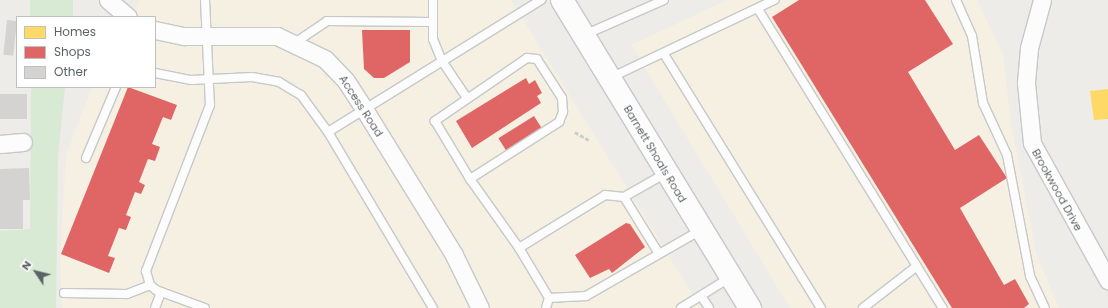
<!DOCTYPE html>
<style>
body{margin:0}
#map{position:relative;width:1108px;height:308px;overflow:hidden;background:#edece8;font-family:Poppins,sans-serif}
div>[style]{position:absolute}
.commercial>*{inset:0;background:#f6f0e2}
.green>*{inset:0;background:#d8e9d4;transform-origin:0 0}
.homes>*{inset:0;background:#ffd966}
.shops>*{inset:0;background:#e06666;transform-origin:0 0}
.building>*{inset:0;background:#d4d3d1;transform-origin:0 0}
.path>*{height:2.5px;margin-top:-1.25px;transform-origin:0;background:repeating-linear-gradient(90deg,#cacecb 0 4px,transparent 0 6px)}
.roads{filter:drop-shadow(1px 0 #c7c8c8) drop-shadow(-1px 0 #c7c8c8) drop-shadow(0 1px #c7c8c8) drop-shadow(0 -1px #c7c8c8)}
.lane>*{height:8px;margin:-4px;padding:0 4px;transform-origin:4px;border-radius:4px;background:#fcfcfc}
.street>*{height:17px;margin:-8.5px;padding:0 8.5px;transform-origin:8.5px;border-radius:8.5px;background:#fcfcfc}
.secondary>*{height:22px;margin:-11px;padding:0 11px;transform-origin:11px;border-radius:11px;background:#fcfcfc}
span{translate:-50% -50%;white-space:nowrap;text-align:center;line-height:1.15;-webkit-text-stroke:4px #fff;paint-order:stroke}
.street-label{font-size:11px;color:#5e6266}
.legend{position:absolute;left:16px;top:16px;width:140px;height:72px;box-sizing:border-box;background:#fff;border:1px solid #bfc0c2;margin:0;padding:5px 7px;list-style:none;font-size:12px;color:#5e6266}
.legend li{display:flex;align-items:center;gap:8px;height:20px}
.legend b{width:20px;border:1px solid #bfc0c2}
.north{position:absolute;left:16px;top:252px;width:40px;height:40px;-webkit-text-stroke:3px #fff;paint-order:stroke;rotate:305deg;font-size:11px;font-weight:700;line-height:16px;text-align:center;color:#5e6266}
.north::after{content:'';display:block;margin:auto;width:14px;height:18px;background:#5e6266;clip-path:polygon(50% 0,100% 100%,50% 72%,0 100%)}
</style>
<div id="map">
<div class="commercial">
<div style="clip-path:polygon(140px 0,511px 0,701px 308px,62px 308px,60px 262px,66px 155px,92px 87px,155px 87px,155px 17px,129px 17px)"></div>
<div style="clip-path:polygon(727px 0,977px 0,1003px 54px,1011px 123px,1036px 253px,1059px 308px,790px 308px,631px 45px)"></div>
</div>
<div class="green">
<div style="left:30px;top:0;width:43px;height:17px"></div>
<div style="clip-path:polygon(31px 87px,65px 87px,58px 156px,56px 308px,0 308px,0 231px,30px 229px)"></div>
</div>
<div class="homes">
<div style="clip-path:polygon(1108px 89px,1108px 119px,1094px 120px,1090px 91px)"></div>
</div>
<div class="shops">
<div style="clip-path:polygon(799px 0,925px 0,953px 44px,908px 72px,955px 150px,979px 135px,1007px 178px,960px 208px,1004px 285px,1015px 279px,1029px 304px,1024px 308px,952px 308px,772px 17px)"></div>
<div style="clip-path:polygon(362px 30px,410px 30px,410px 62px,384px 78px,374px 78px,364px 69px)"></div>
<div style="clip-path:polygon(526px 78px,529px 84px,535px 80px,542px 93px,537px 96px,541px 103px,472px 148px,456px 121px)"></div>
<div style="clip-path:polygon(128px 87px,177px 105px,171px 120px,163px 117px,152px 144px,160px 147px,155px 161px,148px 159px,139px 182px,145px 185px,141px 194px,135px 192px,126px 215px,131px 217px,126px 230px,119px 228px,108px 256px,115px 258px,109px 273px,61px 254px)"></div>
<div style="left:534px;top:116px;width:19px;height:42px;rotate:58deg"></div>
<div style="clip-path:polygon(626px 223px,630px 224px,645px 247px,612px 273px,609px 269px,590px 278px,575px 255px)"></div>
</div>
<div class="building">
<div style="left:7px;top:20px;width:10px;height:35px;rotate:6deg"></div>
<div style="left:27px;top:94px;width:25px;height:27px;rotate:90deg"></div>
<div style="clip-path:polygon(29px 168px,30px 200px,23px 200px,23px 229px,0 229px,0 169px)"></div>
</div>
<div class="path">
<div style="left:575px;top:132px;width:16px;rotate:30deg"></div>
</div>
<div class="roads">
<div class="lane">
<div style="left:205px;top:0;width:105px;rotate:87.3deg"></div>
<div style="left:210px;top:105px;width:178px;rotate:111.1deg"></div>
<div style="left:146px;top:271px;width:15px;rotate:74deg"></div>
<div style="left:150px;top:285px;width:8px;rotate:40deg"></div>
<div style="left:156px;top:290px;width:52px;rotate:20.2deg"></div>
<div style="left:433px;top:0;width:39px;rotate:90deg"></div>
<div style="left:433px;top:39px;width:24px;rotate:68deg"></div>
<div style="left:442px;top:61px;width:45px;rotate:56deg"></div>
<div style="left:956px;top:0;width:39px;rotate:66deg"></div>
<div style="left:972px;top:36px;width:68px;rotate:80.7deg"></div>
<div style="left:983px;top:103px;width:57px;rotate:65.2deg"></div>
<div style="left:1007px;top:155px;width:123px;rotate:79.2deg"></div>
<div style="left:1030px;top:276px;width:35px;rotate:65deg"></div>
<div style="left:758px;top:9px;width:352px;rotate:58.3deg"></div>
<div style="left:584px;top:35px;width:87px;rotate:-23.6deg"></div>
<div style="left:296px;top:42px;width:37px;rotate:-34deg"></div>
<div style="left:327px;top:21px;width:105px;rotate:0.5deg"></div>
<div style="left:664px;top:54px;width:299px;rotate:58.3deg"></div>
<div style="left:155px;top:73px;width:37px;rotate:11deg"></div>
<div style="left:191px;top:80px;width:61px;rotate:-2.8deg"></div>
<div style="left:252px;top:77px;width:27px;rotate:10deg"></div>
<div style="left:279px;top:82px;width:26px;rotate:31deg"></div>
<div style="left:301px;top:95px;width:46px;rotate:53.9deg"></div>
<div style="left:328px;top:132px;width:205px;rotate:59.2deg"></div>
<div style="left:610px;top:78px;width:182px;rotate:-25.4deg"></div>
<div style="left:328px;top:132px;width:251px;rotate:-31.8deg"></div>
<div style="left:86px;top:158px;width:77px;rotate:-67.1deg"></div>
<div style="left:470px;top:179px;width:106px;rotate:-32.6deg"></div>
<div style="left:559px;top:122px;width:11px;rotate:-68deg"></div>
<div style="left:563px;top:112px;width:14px;rotate:-94deg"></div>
<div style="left:562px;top:98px;width:46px;rotate:-122.7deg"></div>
<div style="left:537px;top:59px;width:10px;rotate:-174deg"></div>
<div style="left:527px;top:58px;width:112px;rotate:145.6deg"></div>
<div style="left:435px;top:121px;width:68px;rotate:58.9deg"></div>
<div style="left:470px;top:179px;width:85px;rotate:54.6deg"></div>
<div style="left:519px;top:248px;width:58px;rotate:59deg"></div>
<div style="left:549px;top:298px;width:10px;rotate:107deg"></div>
<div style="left:624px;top:197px;width:65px;rotate:58.3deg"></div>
<div style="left:519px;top:248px;width:101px;rotate:-31.6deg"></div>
<div style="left:605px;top:195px;width:19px;rotate:6deg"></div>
<div style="left:624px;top:197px;width:48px;rotate:-29.7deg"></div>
<div style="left:64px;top:293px;width:63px;rotate:0.9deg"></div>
<div style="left:127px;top:294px;width:25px;rotate:-21deg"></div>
<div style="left:701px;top:296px;width:14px;rotate:56deg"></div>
<div style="left:549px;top:298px;width:37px;rotate:-3deg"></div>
<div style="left:586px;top:296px;width:133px;rotate:-29.9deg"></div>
<div style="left:155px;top:308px;width:17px;rotate:-69deg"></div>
<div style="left:681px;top:308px;width:57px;rotate:-32deg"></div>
<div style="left:863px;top:308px;width:68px;rotate:-37.9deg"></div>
</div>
<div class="street">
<div style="left:108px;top:0;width:26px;rotate:40deg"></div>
<div style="left:1042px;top:0;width:50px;rotate:105.2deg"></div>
<div style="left:1029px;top:48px;width:35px;rotate:95deg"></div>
<div style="left:1026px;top:83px;width:60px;rotate:84.3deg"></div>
<div style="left:1032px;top:143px;width:157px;rotate:61deg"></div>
<div style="left:155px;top:30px;width:30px;rotate:12deg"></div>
<div style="left:184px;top:36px;width:93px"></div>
<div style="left:277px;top:36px;width:53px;rotate:25.6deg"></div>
<div style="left:325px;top:59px;width:30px;rotate:46deg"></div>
<div style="left:346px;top:81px;width:33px;rotate:57deg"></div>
<div style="left:364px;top:109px;width:172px;rotate:58.3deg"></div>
<div style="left:454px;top:255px;width:59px;rotate:63.9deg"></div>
<div style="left:0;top:144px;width:23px;rotate:-5deg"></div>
</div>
<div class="secondary">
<div style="left:562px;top:0;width:361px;rotate:58.6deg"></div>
</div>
</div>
<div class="street-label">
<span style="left:361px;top:106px;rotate:57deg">Access Road</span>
<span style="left:655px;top:154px;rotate:59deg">Barnett Shoals Road</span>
<span style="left:1057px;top:190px;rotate:61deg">Brookwood Drive</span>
</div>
<ul class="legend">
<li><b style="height:11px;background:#ffd966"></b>Homes</li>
<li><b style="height:11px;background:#e06666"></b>Shops</li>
<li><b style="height:11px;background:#d4d3d1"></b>Other</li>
</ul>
<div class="north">N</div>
</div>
